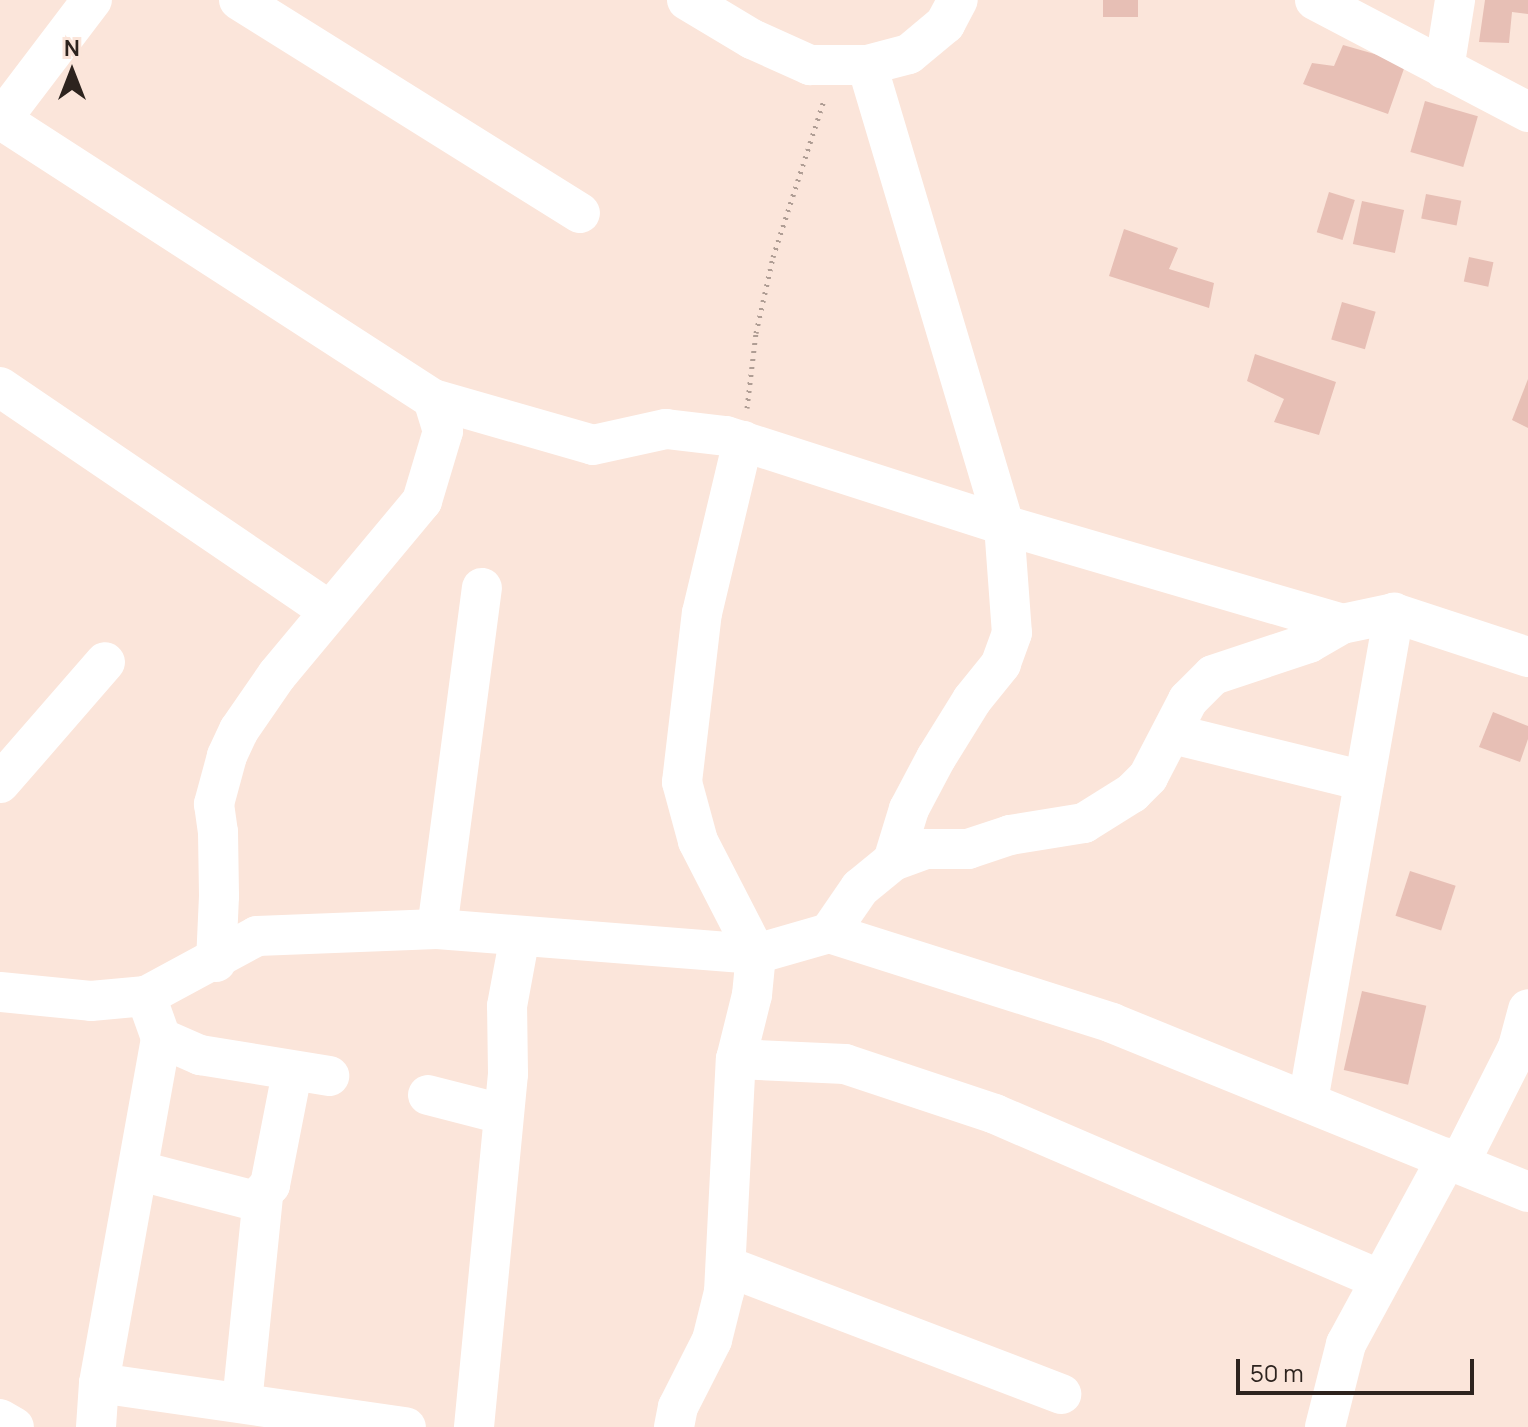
<!DOCTYPE html>
<style>
body{margin:0}
#map{position:relative;width:1528px;height:1427px;overflow:hidden;background:#fbe5da;font-family:Manrope,sans-serif}
div>[style]{position:absolute}
.building>*{inset:0;background:#e7bfb5;transform-origin:0 0}
.path>*{height:5px;margin-top:-2.5px;transform-origin:0;background:repeating-linear-gradient(90deg,#af9d94 0 2px,transparent 0 8px)}
.minor>*{height:40px;margin:-20px;padding:0 20px;transform-origin:20px;border-radius:20px;background:#fff}
span{translate:-50% -50%;white-space:nowrap;text-align:center;line-height:1.15;-webkit-text-stroke:6px #fbe5da;paint-order:stroke}
.north{position:absolute;left:32px;top:32px;width:80px;height:80px;-webkit-text-stroke:6px #fbe5da;paint-order:stroke;rotate:0deg;font-size:22px;font-weight:700;line-height:32px;text-align:center;color:#2d231e}
.north::after{content:'';display:block;margin:auto;width:28px;height:36px;background:#2d231e;clip-path:polygon(50% 0,100% 100%,50% 72%,0 100%)}
.scale{position:absolute;left:1236px;top:1359px;width:238px;height:36px;box-sizing:border-box;border:4px solid #2d231e;border-top:0;padding-left:10px;font-size:24px;line-height:28px;white-space:nowrap;color:#2d231e;-webkit-text-stroke:6px #fbe5da;paint-order:stroke}
</style>
<div id="map">
<div class="building">
<div style="left:1103px;top:0;width:35px;height:17px"></div>
<div style="clip-path:polygon(1485px 0,1528px 0,1528px 14px,1512px 12px,1509px 43px,1479px 42px)"></div>
<div style="clip-path:polygon(1343px 45px,1406px 63px,1388px 114px,1303px 84px,1312px 63px,1334px 66px)"></div>
<div style="left:1425px;top:101px;width:55px;height:53px;rotate:16deg"></div>
<div style="left:1329px;top:192px;width:27px;height:42px;rotate:17deg"></div>
<div style="left:1426px;top:194px;width:36px;height:25px;rotate:11deg"></div>
<div style="left:1362px;top:201px;width:43px;height:44px;rotate:12deg"></div>
<div style="clip-path:polygon(1124px 229px,1178px 248px,1169px 269px,1214px 283px,1209px 308px,1109px 276px)"></div>
<div style="left:1469px;top:257px;width:25px;height:25px;rotate:12deg"></div>
<div style="left:1342px;top:302px;width:35px;height:39px;rotate:16deg"></div>
<div style="clip-path:polygon(1255px 354px,1336px 382px,1319px 435px,1274px 422px,1284px 399px,1247px 381px)"></div>
<div style="clip-path:polygon(1528px 379px,1528px 428px,1512px 420px)"></div>
<div style="clip-path:polygon(1493px 712px,1528px 726px,1528px 739px,1520px 762px,1479px 747px)"></div>
<div style="left:1410px;top:871px;width:48px;height:47px;rotate:18deg"></div>
<div style="left:1362px;top:991px;width:66px;height:81px;rotate:13deg"></div>
</div>
<div class="path">
<div style="left:747px;top:408px;width:76px;rotate:-83.2deg"></div>
<div style="left:756px;top:333px;width:78px;rotate:-77.4deg"></div>
<div style="left:773px;top:257px;width:165px;rotate:-72deg"></div>
</div>
<div class="minor">
<div style="left:239px;top:0;width:402px;rotate:32deg"></div>
<div style="left:687px;top:0;width:76px;rotate:31deg"></div>
<div style="left:752px;top:39px;width:64px;rotate:24.1deg"></div>
<div style="left:810px;top:65px;width:57px"></div>
<div style="left:867px;top:65px;width:43px;rotate:-14.7deg"></div>
<div style="left:909px;top:54px;width:47px;rotate:-39.8deg"></div>
<div style="left:945px;top:24px;width:27px;rotate:-62deg"></div>
<div style="left:1315px;top:0;width:241px;rotate:27.7deg"></div>
<div style="left:867px;top:65px;width:480px;rotate:73.4deg"></div>
<div style="left:1004px;top:525px;width:108px;rotate:85.8deg"></div>
<div style="left:1012px;top:633px;width:33px;rotate:110deg"></div>
<div style="left:1001px;top:664px;width:46px;rotate:128.9deg"></div>
<div style="left:972px;top:700px;width:68px;rotate:121.8deg"></div>
<div style="left:936px;top:758px;width:58px;rotate:117.9deg"></div>
<div style="left:909px;top:809px;width:54px;rotate:107.1deg"></div>
<div style="left:1444px;top:69px;width:70px;rotate:-80.9deg"></div>
<div style="left:0;top:119px;width:516px;rotate:32.89deg"></div>
<div style="left:433px;top:399px;width:34px;rotate:73deg"></div>
<div style="left:443px;top:431px;width:73px;rotate:106.7deg"></div>
<div style="left:422px;top:501px;width:226px;rotate:129.8deg"></div>
<div style="left:277px;top:675px;width:67px;rotate:124.6deg"></div>
<div style="left:239px;top:730px;width:29px;rotate:115deg"></div>
<div style="left:227px;top:756px;width:50px;rotate:105.2deg"></div>
<div style="left:214px;top:804px;width:28px;rotate:82deg"></div>
<div style="left:218px;top:832px;width:64px;rotate:89.1deg"></div>
<div style="left:219px;top:896px;width:66px;rotate:92.6deg"></div>
<div style="left:0;top:121px;width:152px;rotate:-52.8deg"></div>
<div style="left:0;top:387px;width:397px;rotate:34.2deg"></div>
<div style="left:433px;top:399px;width:166px;rotate:16deg"></div>
<div style="left:593px;top:445px;width:75px;rotate:-12.4deg"></div>
<div style="left:666px;top:429px;width:60px;rotate:6.7deg"></div>
<div style="left:726px;top:436px;width:292px;rotate:17.8deg"></div>
<div style="left:1004px;top:525px;width:352px;rotate:16.3deg"></div>
<div style="left:1173px;top:734px;width:197px;rotate:13.8deg"></div>
<div style="left:0;top:783px;width:160px;rotate:-49deg"></div>
<div style="left:437px;top:929px;width:344px;rotate:-82.5deg"></div>
<div style="left:829px;top:933px;width:55px;rotate:-55.4deg"></div>
<div style="left:860px;top:888px;width:43px;rotate:-39.3deg"></div>
<div style="left:893px;top:861px;width:35px;rotate:-20deg"></div>
<div style="left:926px;top:849px;width:42px"></div>
<div style="left:968px;top:849px;width:44px;rotate:-18.4deg"></div>
<div style="left:1010px;top:835px;width:75px;rotate:-9.2deg"></div>
<div style="left:1084px;top:823px;width:57px;rotate:-32deg"></div>
<div style="left:1132px;top:793px;width:23px;rotate:-45deg"></div>
<div style="left:1148px;top:777px;width:87px;rotate:-62.5deg"></div>
<div style="left:1188px;top:700px;width:35px;rotate:-45deg"></div>
<div style="left:1213px;top:675px;width:101px;rotate:-18.4deg"></div>
<div style="left:1309px;top:643px;width:38px;rotate:-30deg"></div>
<div style="left:1342px;top:624px;width:53px;rotate:-11.9deg"></div>
<div style="left:1394px;top:613px;width:141px;rotate:18.2deg"></div>
<div style="left:0;top:992px;width:91px;rotate:5.6deg"></div>
<div style="left:91px;top:1001px;width:55px;rotate:-5.2deg"></div>
<div style="left:146px;top:996px;width:126px;rotate:-28.4deg"></div>
<div style="left:257px;top:936px;width:180px;rotate:-2.2deg"></div>
<div style="left:437px;top:929px;width:320px;rotate:4.5deg"></div>
<div style="left:756px;top:954px;width:76px;rotate:-16deg"></div>
<div style="left:829px;top:933px;width:297px;rotate:17.6deg"></div>
<div style="left:1112px;top:1023px;width:449px;rotate:22.1deg"></div>
<div style="left:161px;top:1038px;width:43px;rotate:23.6deg"></div>
<div style="left:200px;top:1055px;width:131px;rotate:9.2deg"></div>
<div style="left:736px;top:1059px;width:109px;rotate:2.6deg"></div>
<div style="left:845px;top:1064px;width:158px;rotate:18.4deg"></div>
<div style="left:995px;top:1114px;width:419px;rotate:23.3deg"></div>
<div style="left:428px;top:1095px;width:76px;rotate:14.4deg"></div>
<div style="left:1308px;top:1101px;width:496px;rotate:-80deg"></div>
<div style="left:1459px;top:1164px;width:131px;rotate:-63.2deg"></div>
<div style="left:1518px;top:1047px;width:39px;rotate:-75deg"></div>
<div style="left:140px;top:1171px;width:119px;rotate:14.6deg"></div>
<div style="left:255px;top:1201px;width:22px;rotate:-47deg"></div>
<div style="left:270px;top:1185px;width:114px;rotate:-78.9deg"></div>
<div style="left:726px;top:1266px;width:359px;rotate:20.9deg"></div>
<div style="left:99px;top:1383px;width:310px;rotate:8.2deg"></div>
<div style="left:242px;top:1403px;width:208px;rotate:-84.2deg"></div>
<div style="left:0;top:1419px;width:16px;rotate:30deg"></div>
<div style="left:96px;top:1427px;width:44px;rotate:-86.1deg"></div>
<div style="left:99px;top:1383px;width:351px;rotate:-79.8deg"></div>
<div style="left:161px;top:1038px;width:45px;rotate:-109.7deg"></div>
<div style="left:474px;top:1427px;width:355px;rotate:-84.5deg"></div>
<div style="left:508px;top:1074px;width:68px;rotate:-90.8deg"></div>
<div style="left:507px;top:1006px;width:71px;rotate:-79.5deg"></div>
<div style="left:674px;top:1427px;width:20px;rotate:-79deg"></div>
<div style="left:678px;top:1407px;width:75px;rotate:-63.1deg"></div>
<div style="left:712px;top:1340px;width:49px;rotate:-76deg"></div>
<div style="left:724px;top:1292px;width:233px;rotate:-87.1deg"></div>
<div style="left:736px;top:1059px;width:66px;rotate:-76deg"></div>
<div style="left:752px;top:995px;width:41px;rotate:-84.4deg"></div>
<div style="left:756px;top:954px;width:127px;rotate:-117.2deg"></div>
<div style="left:698px;top:841px;width:61px;rotate:-105.2deg"></div>
<div style="left:682px;top:782px;width:170px;rotate:-83.3deg"></div>
<div style="left:702px;top:613px;width:177px;rotate:-76.6deg"></div>
<div style="left:1325px;top:1427px;width:86px;rotate:-75.8deg"></div>
<div style="left:1346px;top:1344px;width:212px;rotate:-61.5deg"></div>
</div>
<div class="north">N</div>
<div class="scale">50 m</div>
</div>
